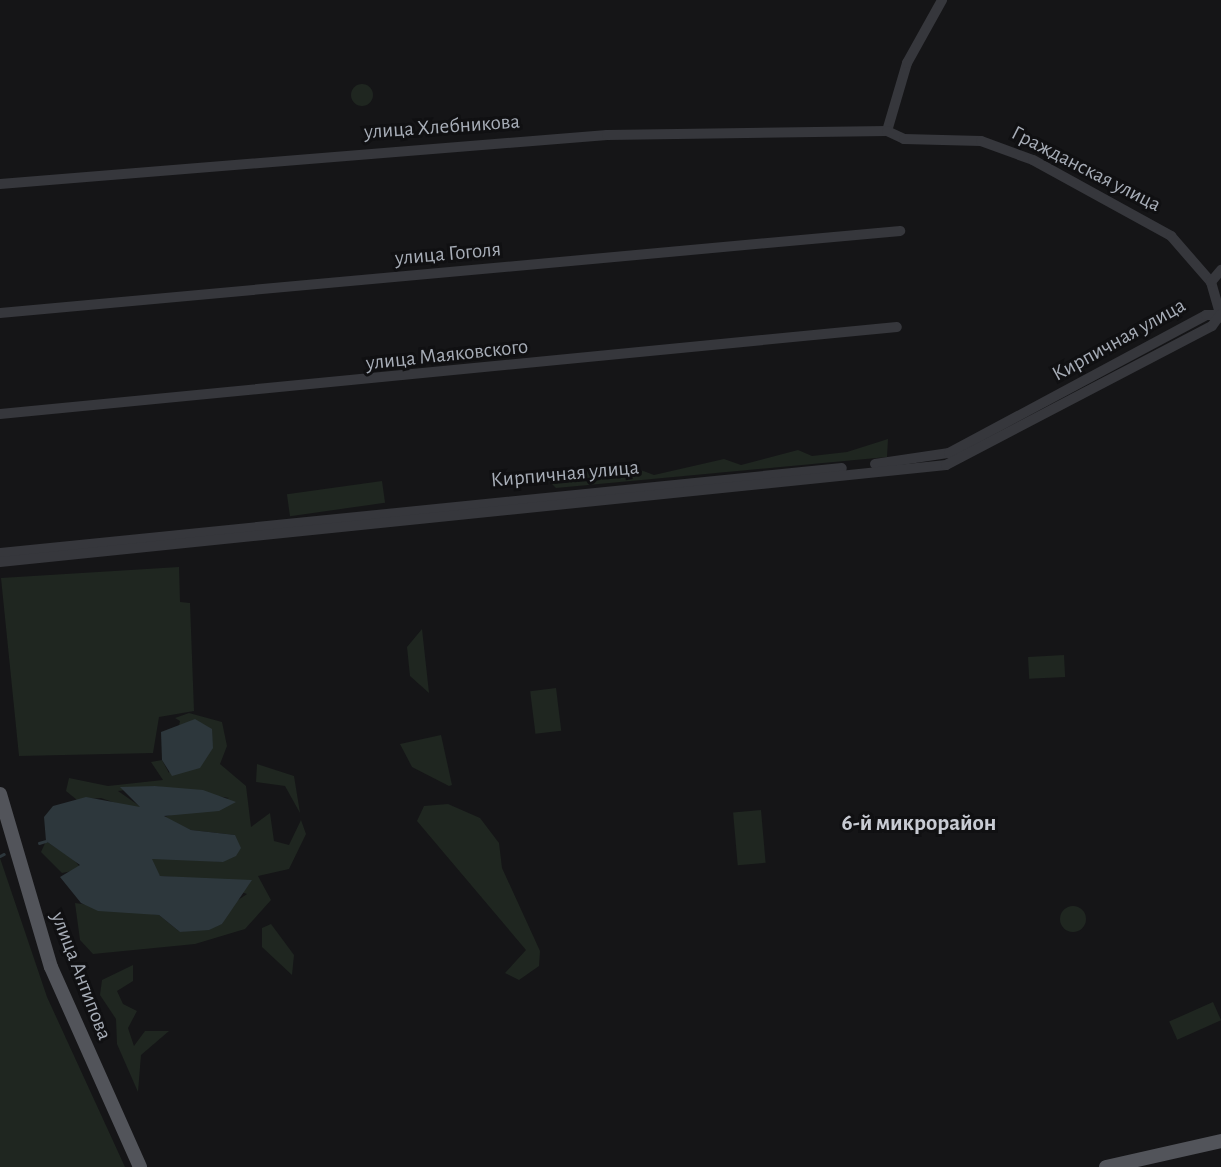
<!DOCTYPE html>
<meta charset="utf-8">
<style>
body{margin:0}
#map{position:relative;width:1221px;height:1167px;overflow:hidden;background:#151517;font-family:"Alegreya Sans",sans-serif}
div>[style]{position:absolute}
.green>*{inset:0;background:#1f2620;transform-origin:0 0}
.round{border-radius:50%}
.water>*{inset:0;background:#2d373c}
.stream>*{height:2.5px;margin:-1.25px;padding:0 1.25px;transform-origin:1.25px;border-radius:1.25px;background:#2d373c}
.minor>*{height:10px;margin:-5px;padding:0 5px;transform-origin:5px;border-radius:5px;background:#36373c}
.major>*{height:14px;margin:-7px;padding:0 7px;transform-origin:7px;border-radius:7px;background:#52545a}
span{translate:-50% -50%;white-space:nowrap;text-align:center;line-height:1.15;-webkit-text-stroke:6px #101012;paint-order:stroke}
.street-label{font-size:21px;color:#a7adb7}
.neighbourhood-label{font-size:23px;color:#c8cbd3;font-weight:700}
</style>
<div id="map">
<div class="green">
<div class="round" style="left:351px;top:84px;width:22px;height:22px"></div>
<div style="clip-path:polygon(888px 439px,887px 457px,556px 488px,542px 474px,630px 466px,654px 475px,724px 459px,741px 465px,798px 450px,812px 456px,847px 452px)"></div>
<div style="left:382px;top:481px;width:22px;height:96px;rotate:82deg"></div>
<div style="clip-path:polygon(179px 567px,180px 602px,190px 603px,194px 711px,159px 717px,153px 753px,19px 756px,1px 578px)"></div>
<div style="clip-path:polygon(422px 629px,429px 693px,410px 676px,407px 647px)"></div>
<div style="left:1064px;top:655px;width:22px;height:36px;rotate:87deg"></div>
<div style="left:556px;top:688px;width:43px;height:26px;rotate:83deg"></div>
<div style="clip-path:polygon(189px 713px,222px 722px,227px 746px,220px 764px,246px 786px,251px 827px,270px 813px,274px 841px,289px 845px,301px 820px,306px 834px,289px 869px,258px 876px,271px 900px,245px 929px,195px 944px,93px 954px,80px 940px,75px 903px,159px 915px,180px 932px,222px 924px,229px 906px,247px 894px,204px 879px,160px 876px,153px 868px,151px 858px,160px 854px,223px 862px,235px 835px,191px 830px,164px 817px,229px 798px,155px 786px,118px 791px,141px 807px,130px 808px,101px 798px,77px 800px,66px 791px,69px 778px,108px 786px,163px 780px,151px 762px,162px 760px,169px 773px,180px 721px,175px 718px)"></div>
<div style="clip-path:polygon(441px 735px,452px 785px,449px 786px,412px 767px,400px 744px)"></div>
<div style="clip-path:polygon(257px 764px,294px 776px,300px 813px,285px 786px,256px 782px)"></div>
<div style="clip-path:polygon(448px 804px,480px 818px,499px 843px,502px 868px,540px 951px,539px 966px,519px 980px,505px 973px,526px 950px,417px 821px,424px 806px)"></div>
<div style="left:761px;top:810px;width:53px;height:28px;rotate:85deg"></div>
<div style="clip-path:polygon(46px 841px,73px 859px,82px 869px,62px 873px,41px 852px)"></div>
<div style="clip-path:polygon(0 858px,47px 997px,125px 1167px,0 1167px)"></div>
<div class="round" style="left:1060px;top:906px;width:26px;height:26px"></div>
<div style="clip-path:polygon(271px 924px,294px 955px,292px 975px,262px 947px,262px 928px)"></div>
<div style="clip-path:polygon(133px 965px,133px 981px,117px 991px,123px 1004px,137px 1011px,128px 1028px,134px 1046px,145px 1031px,169px 1031px,141px 1055px,138px 1092px,117px 1044px,116px 1019px,100px 995px,102px 980px)"></div>
<div style="left:1213px;top:1002px;width:20px;height:48px;rotate:66deg"></div>
</div>
<div class="water">
<div style="clip-path:polygon(195px 719px,212px 729px,213px 748px,200px 768px,172px 776px,162px 760px,161px 732px)"></div>
<div style="clip-path:polygon(155px 786px,203px 790px,236px 802px,219px 811px,164px 816px,191px 830px,235px 835px,241px 848px,236px 856px,223px 862px,152px 859px,160px 876px,252px 880px,222px 924px,209px 930px,180px 932px,159px 915px,98px 911px,81px 903px,60px 877px,80px 865px,46px 841px,44px 817px,53px 806px,86px 797px,140px 807px,120px 787px)"></div>
</div>
<div class="stream">
<div style="left:39px;top:843px;width:7px;rotate:-16deg"></div>
<div style="left:0;top:856px;width:4px;rotate:-27deg"></div>
</div>
<div class="minor">
<div style="left:887px;top:131px;width:71px;rotate:-73.6deg"></div>
<div style="left:907px;top:63px;width:72px;rotate:-60.9deg"></div>
<div style="left:0;top:184px;width:609px;rotate:-4.62deg"></div>
<div style="left:607px;top:135px;width:280px;rotate:-0.8deg"></div>
<div style="left:887px;top:131px;width:19px;rotate:25deg"></div>
<div style="left:904px;top:139px;width:77px;rotate:1.5deg"></div>
<div style="left:981px;top:141px;width:55px;rotate:20.1deg"></div>
<div style="left:1033px;top:160px;width:158px;rotate:28.8deg"></div>
<div style="left:1171px;top:236px;width:61px;rotate:49deg"></div>
<div style="left:1211px;top:282px;width:37px;rotate:74deg"></div>
<div style="left:1211px;top:282px;width:16px;rotate:-50deg"></div>
<div style="left:0;top:313px;width:904px;rotate:-5.21deg"></div>
<div style="left:0;top:414px;width:901px;rotate:-5.54deg"></div>
<div style="left:875px;top:464px;width:75px;rotate:-8.5deg"></div>
<div style="left:949px;top:453px;width:292px;rotate:-28.2deg"></div>
<div style="left:1206px;top:315px;width:15px"></div>
<div style="left:0;top:553px;width:846px;rotate:-5.76deg"></div>
<div style="left:0;top:562px;width:951px;rotate:-5.85deg"></div>
<div style="left:946px;top:465px;width:300px;rotate:-27.6deg"></div>
<div style="left:1212px;top:326px;width:14px;rotate:-54deg"></div>
</div>
<div class="major">
<div style="left:0;top:794px;width:180px;rotate:73.6deg"></div>
<div style="left:51px;top:967px;width:219px;rotate:66deg"></div>
<div style="left:1106px;top:1167px;width:118px;rotate:-12.7deg"></div>
</div>
<div class="street-label">
<span style="left:442px;top:127px;rotate:-4deg">улица Хлебникова</span>
<span style="left:1086px;top:169px;rotate:27deg">Гражданская улица</span>
<span style="left:448px;top:254px;rotate:-5deg">улица Гоголя</span>
<span style="left:1119px;top:340px;rotate:-29deg">Кирпичная улица</span>
<span style="left:447px;top:355px;rotate:-6deg">улица Маяковского</span>
<span style="left:565px;top:474px;rotate:-5deg">Кирпичная улица</span>
<span style="left:81px;top:976px;rotate:69deg">улица Антипова</span>
</div>
<div class="neighbourhood-label">
<span style="left:919px;top:824px">6-й микрорайон</span>
</div>
</div>
